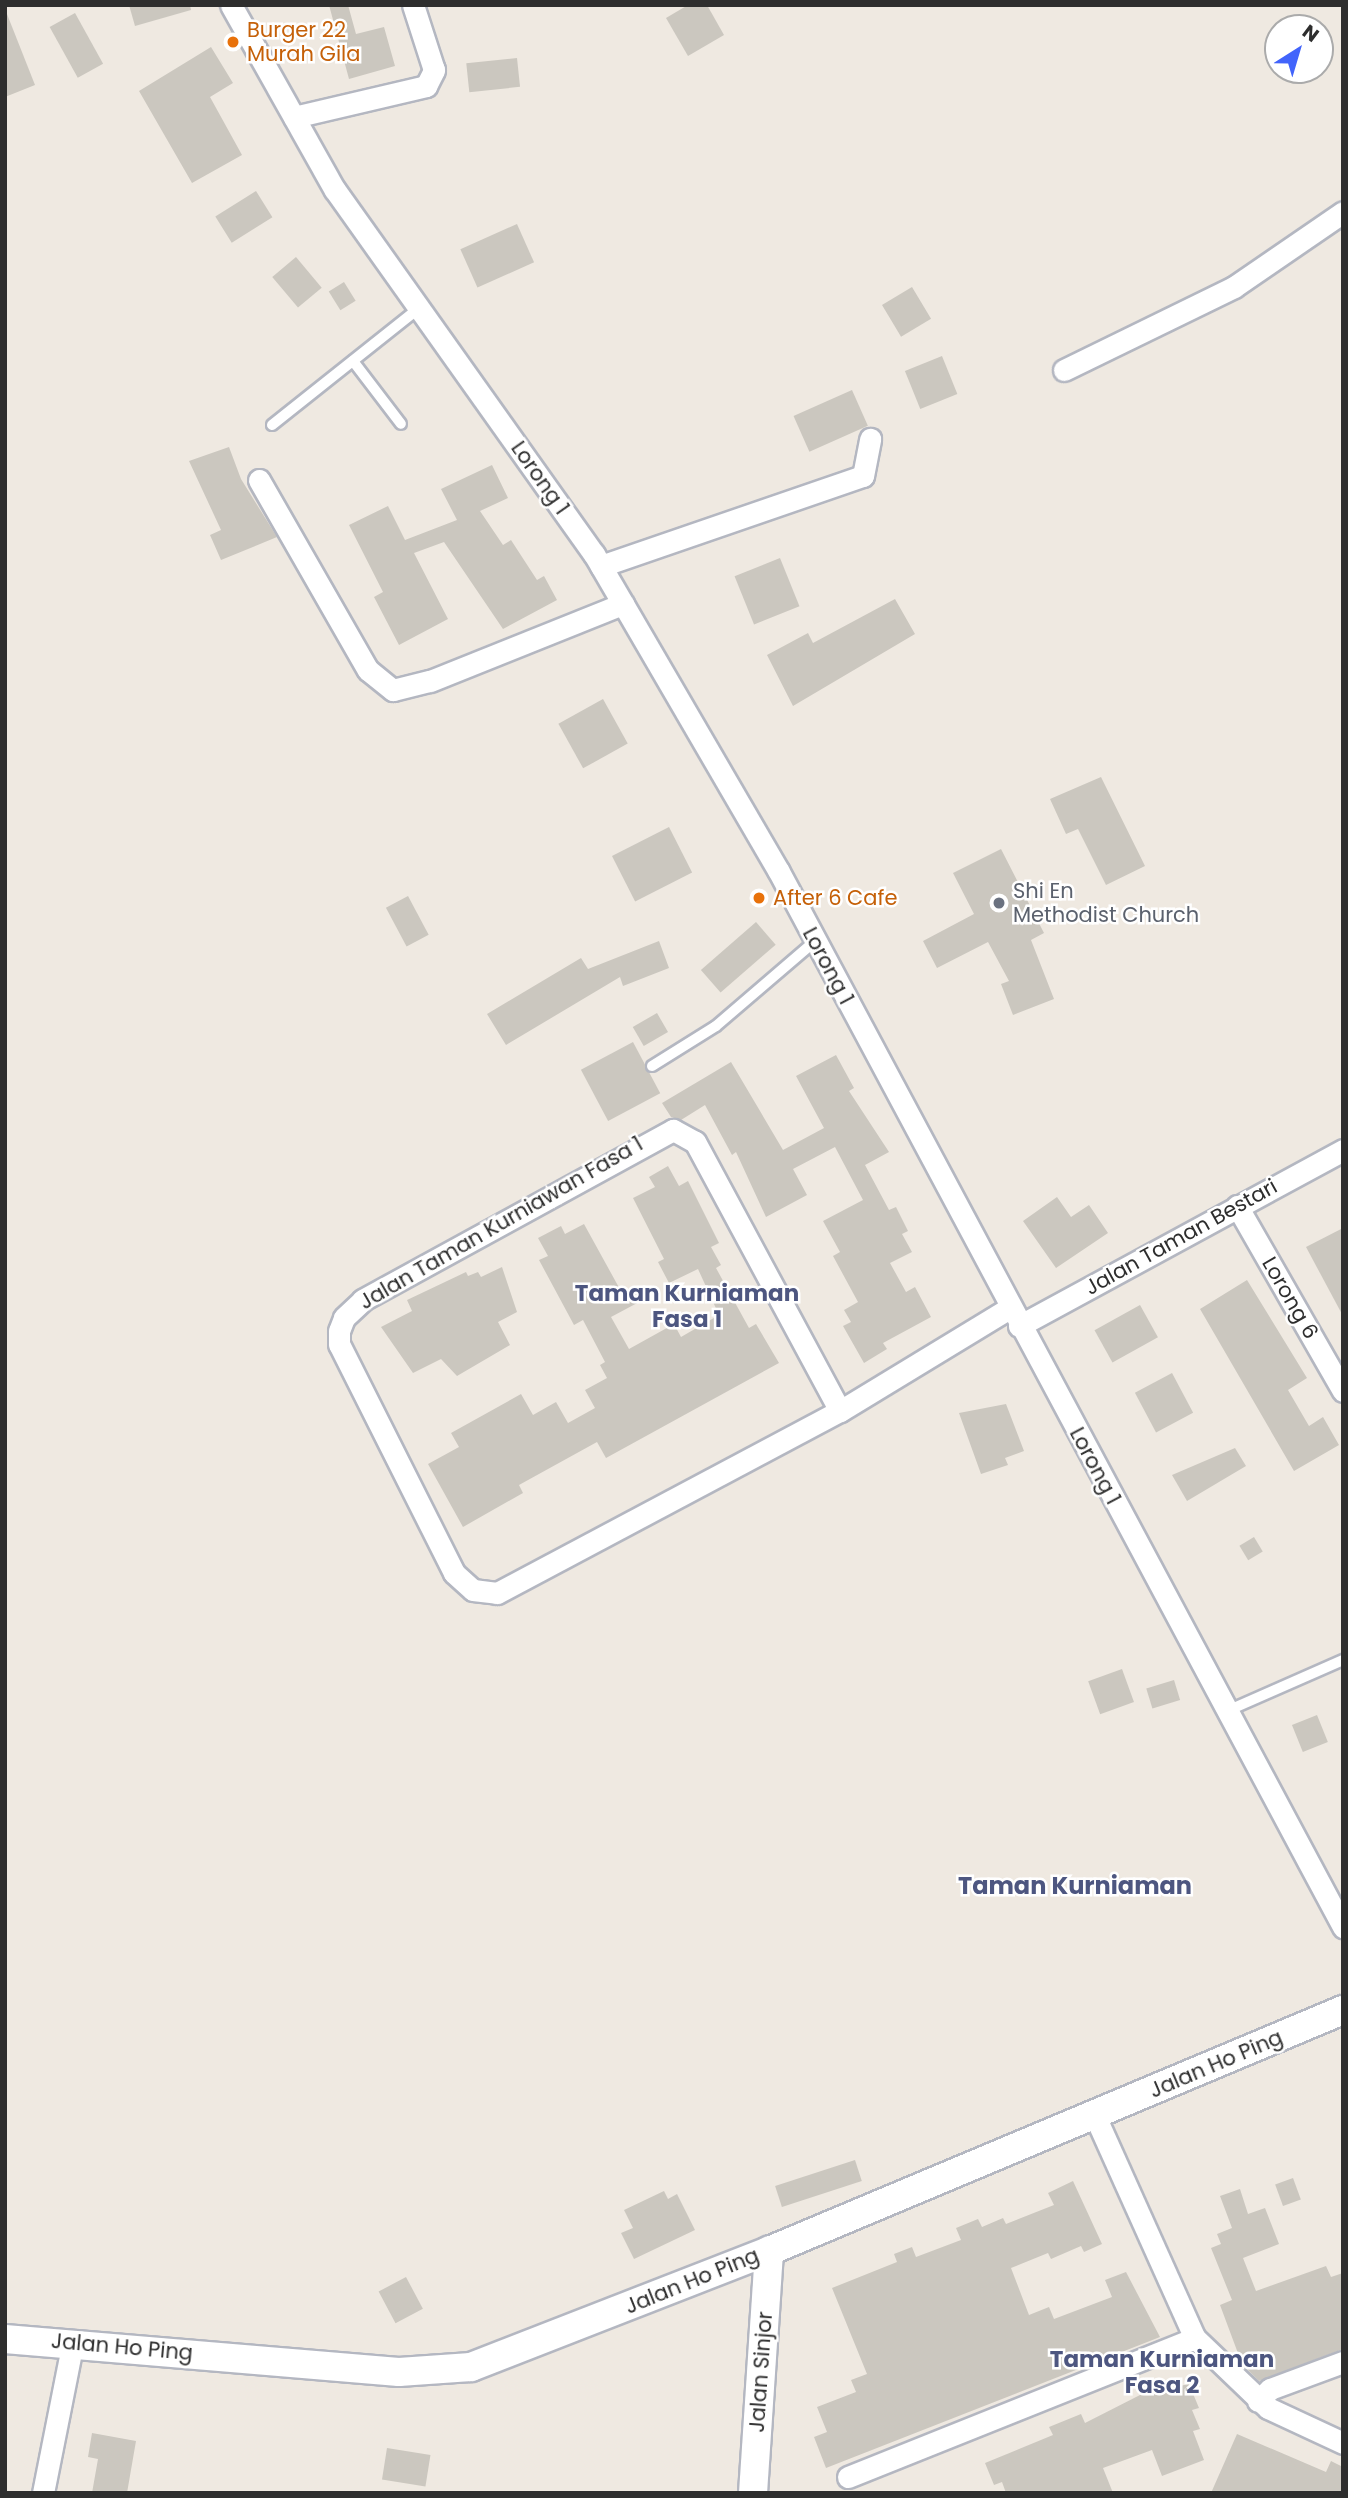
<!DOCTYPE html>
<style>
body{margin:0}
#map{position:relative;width:1348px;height:2498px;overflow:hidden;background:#efe9e1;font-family:Poppins,sans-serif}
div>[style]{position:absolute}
.building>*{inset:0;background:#cbc7bf;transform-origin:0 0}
.roads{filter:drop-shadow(2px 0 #b4b7c1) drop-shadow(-2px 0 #b4b7c1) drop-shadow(0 2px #b4b7c1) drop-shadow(0 -2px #b4b7c1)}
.lane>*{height:10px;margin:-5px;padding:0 5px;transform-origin:5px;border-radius:5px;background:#fff}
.street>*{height:21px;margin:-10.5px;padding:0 10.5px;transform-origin:10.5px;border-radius:10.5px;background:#fff}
.secondary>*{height:28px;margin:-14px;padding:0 14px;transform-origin:14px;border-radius:14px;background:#fff}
.dots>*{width:19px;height:19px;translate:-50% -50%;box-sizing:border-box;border:4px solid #fff;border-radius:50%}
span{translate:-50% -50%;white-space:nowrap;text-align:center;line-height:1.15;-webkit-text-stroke:5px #fff;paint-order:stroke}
.food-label{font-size:21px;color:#c56008}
.left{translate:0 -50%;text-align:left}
.street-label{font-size:21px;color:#2e2e2e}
.worship-label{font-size:21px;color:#5b616d}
.neighbourhood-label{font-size:23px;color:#4d5680;font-weight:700}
.quarter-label{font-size:24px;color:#4d5680;font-weight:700}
.frame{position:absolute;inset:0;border:7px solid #2e2e2e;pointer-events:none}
.north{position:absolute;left:1264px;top:14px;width:70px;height:70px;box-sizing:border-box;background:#fff;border:2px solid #ababab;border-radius:50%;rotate:37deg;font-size:19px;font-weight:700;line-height:28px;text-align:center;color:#2e2e2e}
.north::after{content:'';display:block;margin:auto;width:24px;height:32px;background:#4264fb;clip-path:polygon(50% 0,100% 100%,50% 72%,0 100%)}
</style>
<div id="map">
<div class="building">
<div style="clip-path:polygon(129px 5px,190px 5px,191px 10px,135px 26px)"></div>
<div style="clip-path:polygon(329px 5px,348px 5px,356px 34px,384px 27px,395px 66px,349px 79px)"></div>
<div style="clip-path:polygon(688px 5px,707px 5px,724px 35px,688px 56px,666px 18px)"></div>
<div style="clip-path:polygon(5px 9px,35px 85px,5px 97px)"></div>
<div style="left:75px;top:13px;width:58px;height:29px;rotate:61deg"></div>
<div style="clip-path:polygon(211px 47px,233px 83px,210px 97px,242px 155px,192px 183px,139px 91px)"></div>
<div style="left:517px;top:58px;width:29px;height:51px;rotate:84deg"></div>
<div style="left:256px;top:191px;width:31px;height:48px;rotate:58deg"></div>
<div style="left:517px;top:224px;width:42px;height:62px;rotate:66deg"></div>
<div style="left:296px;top:257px;width:40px;height:31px;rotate:50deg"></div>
<div style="left:344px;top:282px;width:22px;height:18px;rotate:58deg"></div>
<div style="left:912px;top:287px;width:37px;height:35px;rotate:59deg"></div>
<div style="left:942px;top:356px;width:41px;height:40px;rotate:68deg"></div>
<div style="left:852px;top:390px;width:39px;height:64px;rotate:66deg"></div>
<div style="clip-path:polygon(229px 447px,241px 479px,277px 537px,221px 560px,210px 535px,221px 530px,189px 461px)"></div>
<div style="clip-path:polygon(492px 465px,508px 498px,480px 511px,503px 545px,511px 540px,537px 580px,544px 576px,557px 600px,503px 629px,444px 542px,414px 553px,448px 619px,399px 645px,374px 597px,383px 592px,349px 525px,388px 506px,405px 540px,457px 520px,441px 489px)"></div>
<div style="left:780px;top:558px;width:52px;height:49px;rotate:68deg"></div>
<div style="clip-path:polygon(895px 599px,915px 634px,793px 706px,767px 655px,808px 633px,813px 643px)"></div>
<div style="left:603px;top:699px;width:51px;height:51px;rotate:61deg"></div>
<div style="clip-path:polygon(1101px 777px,1145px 866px,1106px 885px,1078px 829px,1066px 834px,1050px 799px)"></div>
<div style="left:669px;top:827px;width:51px;height:64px;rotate:63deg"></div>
<div style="clip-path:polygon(1001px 849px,1044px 933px,1031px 940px,1054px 999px,1013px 1015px,1001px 984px,1009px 981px,988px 942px,937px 968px,923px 941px,974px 914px,953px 873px)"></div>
<div style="left:408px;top:896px;width:44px;height:25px;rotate:62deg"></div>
<div style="left:756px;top:922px;width:30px;height:73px;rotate:49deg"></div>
<div style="clip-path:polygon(659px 941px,669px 968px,623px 986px,620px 977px,506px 1045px,487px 1014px,581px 958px,588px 969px)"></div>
<div style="left:657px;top:1013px;width:22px;height:28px;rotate:60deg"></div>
<div style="left:633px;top:1042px;width:58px;height:59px;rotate:62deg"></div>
<div style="clip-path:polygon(836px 1055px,854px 1088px,849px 1091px,889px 1152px,865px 1165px,889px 1210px,896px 1207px,908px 1231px,902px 1234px,912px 1252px,890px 1263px,906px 1292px,915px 1287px,931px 1317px,883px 1343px,887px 1349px,864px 1363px,843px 1326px,851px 1322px,844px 1310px,858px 1302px,833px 1256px,840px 1252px,823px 1221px,863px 1200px,835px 1147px,793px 1169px,807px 1195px,766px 1217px,736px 1152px,732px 1155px,705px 1105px,681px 1120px,671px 1117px,662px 1103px,731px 1062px,783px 1150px,824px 1128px,796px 1076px)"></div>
<div style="clip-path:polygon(668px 1166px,679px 1186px,688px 1181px,719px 1243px,711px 1247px,721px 1265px,716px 1268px,749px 1328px,756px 1324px,779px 1363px,606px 1458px,597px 1442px,519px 1485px,523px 1493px,463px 1527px,428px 1464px,459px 1447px,451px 1433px,521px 1394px,533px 1415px,556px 1402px,568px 1423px,595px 1408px,585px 1390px,607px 1378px,600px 1365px,605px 1362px,583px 1320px,574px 1325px,539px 1260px,548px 1256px,538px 1238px,561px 1226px,565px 1234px,584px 1224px,622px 1293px,633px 1287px,641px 1301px,611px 1317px,629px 1349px,674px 1324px,681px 1337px,719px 1315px,698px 1269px,669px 1283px,658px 1262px,664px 1259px,633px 1198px,655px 1187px,649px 1177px)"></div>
<div style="clip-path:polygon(1057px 1197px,1071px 1217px,1089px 1205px,1108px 1233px,1056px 1268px,1023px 1221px)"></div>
<div style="clip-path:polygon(1343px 1228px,1343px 1316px,1306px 1247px)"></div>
<div style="clip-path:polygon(502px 1267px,517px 1312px,498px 1322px,510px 1345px,457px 1376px,441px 1359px,413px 1373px,381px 1327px,412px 1311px,407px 1300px,426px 1291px,466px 1272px,468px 1276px,478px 1272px,481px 1277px)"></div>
<div style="clip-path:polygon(1247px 1280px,1307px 1378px,1288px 1390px,1309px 1426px,1323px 1417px,1339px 1445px,1294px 1471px,1200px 1309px)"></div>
<div style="left:1140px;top:1305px;width:37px;height:52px;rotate:61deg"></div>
<div style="left:1172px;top:1373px;width:45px;height:42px;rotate:62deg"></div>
<div style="clip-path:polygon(1006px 1404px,1024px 1451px,1005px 1458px,1008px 1465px,981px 1474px,959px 1413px)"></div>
<div style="clip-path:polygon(1235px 1448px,1246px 1466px,1187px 1501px,1172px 1475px)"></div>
<div style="left:1254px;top:1537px;width:17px;height:17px;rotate:59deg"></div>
<div style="left:1122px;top:1669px;width:35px;height:36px;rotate:70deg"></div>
<div style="left:1174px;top:1680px;width:21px;height:29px;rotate:73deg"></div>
<div style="left:1317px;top:1715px;width:29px;height:27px;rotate:68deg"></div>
<div style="left:855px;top:2160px;width:22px;height:84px;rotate:72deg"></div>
<div style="left:1293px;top:2178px;width:23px;height:19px;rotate:70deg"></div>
<div style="clip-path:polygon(1073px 2181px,1102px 2244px,1084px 2252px,1081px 2246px,1051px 2259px,1048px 2253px,1011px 2268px,1029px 2315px,1049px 2307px,1054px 2319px,1112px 2297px,1105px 2280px,1126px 2272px,1160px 2337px,826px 2468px,814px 2437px,827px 2432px,817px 2407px,856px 2392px,851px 2380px,867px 2374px,832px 2288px,897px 2262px,894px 2254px,912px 2247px,916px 2257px,961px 2240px,956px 2228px,978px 2219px,982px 2227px,1003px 2218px,1006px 2224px,1054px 2205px,1048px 2193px)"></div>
<div style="clip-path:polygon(1240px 2189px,1248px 2214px,1265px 2208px,1279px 2244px,1243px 2258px,1256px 2291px,1326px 2266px,1331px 2277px,1343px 2273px,1343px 2349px,1259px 2381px,1242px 2364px,1220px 2305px,1232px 2300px,1211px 2248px,1221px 2244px,1217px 2234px,1232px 2228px,1220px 2196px)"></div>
<div style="clip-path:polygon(664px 2191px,668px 2199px,677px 2194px,695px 2230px,634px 2259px,621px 2233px,633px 2228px,624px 2210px)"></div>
<div style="left:406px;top:2277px;width:36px;height:31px;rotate:62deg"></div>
<div style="clip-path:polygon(1189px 2384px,1199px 2408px,1192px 2410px,1200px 2429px,1193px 2431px,1204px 2460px,1162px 2476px,1152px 2450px,1103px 2468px,1113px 2493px,1006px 2493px,1002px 2482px,994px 2485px,985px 2463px,1053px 2435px,1049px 2427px,1081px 2414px,1085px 2423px,1142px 2394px)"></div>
<div style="clip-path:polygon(92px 2433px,136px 2441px,127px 2493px,92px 2493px,98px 2459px,88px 2457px)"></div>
<div style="clip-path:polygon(1237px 2434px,1326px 2472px,1331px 2461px,1343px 2467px,1343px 2493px,1211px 2493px)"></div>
<div style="left:387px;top:2448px;width:44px;height:32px;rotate:9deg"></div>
</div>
<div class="roads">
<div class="lane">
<div style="left:353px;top:361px;width:79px;rotate:52.7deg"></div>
<div style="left:272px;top:425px;width:188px;rotate:-38.5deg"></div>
<div style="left:652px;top:1066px;width:75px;rotate:-32deg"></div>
<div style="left:716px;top:1026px;width:130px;rotate:-40.6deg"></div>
<div style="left:1227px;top:1711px;width:127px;rotate:-23.7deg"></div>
</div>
<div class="street">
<div style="left:231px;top:5px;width:212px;rotate:60.7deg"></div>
<div style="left:335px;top:190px;width:447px;rotate:54.6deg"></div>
<div style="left:594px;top:554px;width:366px;rotate:59.8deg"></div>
<div style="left:778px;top:870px;width:1199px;rotate:61.87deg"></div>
<div style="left:294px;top:117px;width:136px;rotate:-13.2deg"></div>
<div style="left:426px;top:86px;width:18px;rotate:-63deg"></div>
<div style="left:434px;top:70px;width:68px;rotate:-107.9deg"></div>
<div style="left:1064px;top:370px;width:189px;rotate:-26deg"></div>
<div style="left:1234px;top:287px;width:132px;rotate:-34.5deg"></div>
<div style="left:259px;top:480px;width:219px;rotate:60.2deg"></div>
<div style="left:368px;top:670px;width:32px;rotate:39deg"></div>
<div style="left:393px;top:690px;width:38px;rotate:-14deg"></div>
<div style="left:430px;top:681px;width:208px;rotate:-21.8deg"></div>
<div style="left:601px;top:566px;width:277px;rotate:-19deg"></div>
<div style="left:863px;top:476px;width:38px;rotate:-79deg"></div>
<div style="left:1237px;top:1206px;width:213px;rotate:60.2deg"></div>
<div style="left:1019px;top:1326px;width:369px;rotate:-28.5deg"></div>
<div style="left:840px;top:1411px;width:306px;rotate:-118.3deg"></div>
<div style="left:695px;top:1142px;width:25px;rotate:-151deg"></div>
<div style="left:673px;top:1130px;width:354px;rotate:151.3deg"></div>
<div style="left:363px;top:1300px;width:26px;rotate:137deg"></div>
<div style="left:344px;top:1318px;width:14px;rotate:111deg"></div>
<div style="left:339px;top:1331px;width:13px;rotate:90deg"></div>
<div style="left:339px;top:1344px;width:256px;rotate:63.3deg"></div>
<div style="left:454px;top:1573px;width:25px;rotate:42deg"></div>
<div style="left:473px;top:1590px;width:24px;rotate:7deg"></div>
<div style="left:497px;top:1593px;width:388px;rotate:-28deg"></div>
<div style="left:840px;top:1411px;width:197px;rotate:-31.3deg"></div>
<div style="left:1095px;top:2116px;width:243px;rotate:65.8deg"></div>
<div style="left:1195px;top:2338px;width:101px;rotate:43.8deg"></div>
<div style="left:1268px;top:2408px;width:83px;rotate:25deg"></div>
<div style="left:1258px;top:2401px;width:17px;rotate:-45deg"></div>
<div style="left:1270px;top:2389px;width:78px;rotate:-20.3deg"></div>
<div style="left:848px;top:2477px;width:374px;rotate:-21.8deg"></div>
<div style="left:43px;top:2493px;width:154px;rotate:-78.8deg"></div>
</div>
<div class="secondary">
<div style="left:5px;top:2339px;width:395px;rotate:4.8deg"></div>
<div style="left:399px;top:2372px;width:72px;rotate:-4deg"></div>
<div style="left:471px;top:2367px;width:320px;rotate:-21.3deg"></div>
<div style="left:769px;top:2251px;width:623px;rotate:-22.78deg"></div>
<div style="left:753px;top:2493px;width:243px;rotate:-86.2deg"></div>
</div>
</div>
<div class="dots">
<div style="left:233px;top:42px;background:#e8710a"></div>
<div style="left:759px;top:898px;background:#e8710a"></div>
<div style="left:999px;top:903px;background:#6b7280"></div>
</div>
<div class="food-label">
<span class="left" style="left:247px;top:42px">Burger 22<br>Murah Gila</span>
<span class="left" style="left:773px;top:898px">After 6 Cafe</span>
</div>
<div class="street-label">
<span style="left:540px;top:478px;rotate:55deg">Lorong 1</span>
<span style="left:828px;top:966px;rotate:62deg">Lorong 1</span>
<span style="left:501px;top:1223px;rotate:-30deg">Jalan Taman Kurniawan Fasa 1</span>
<span style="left:1181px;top:1237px;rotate:-29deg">Jalan Taman Bestari</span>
<span style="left:1290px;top:1298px;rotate:60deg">Lorong 6</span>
<span style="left:1095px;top:1466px;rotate:62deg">Lorong 1</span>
<span style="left:1216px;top:2064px;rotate:-23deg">Jalan Ho Ping</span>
<span style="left:692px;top:2281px;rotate:-22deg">Jalan Ho Ping</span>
<span style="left:122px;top:2347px;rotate:5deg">Jalan Ho Ping</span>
<span style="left:761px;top:2372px;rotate:-86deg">Jalan Sinjor</span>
</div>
<div class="worship-label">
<span class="left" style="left:1013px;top:903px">Shi En<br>Methodist Church</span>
</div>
<div class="neighbourhood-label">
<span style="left:687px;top:1306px">Taman Kurniaman<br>Fasa 1</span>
<span style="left:1162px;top:2372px">Taman Kurniaman<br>Fasa 2</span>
</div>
<div class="quarter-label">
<span style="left:1075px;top:1886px">Taman Kurniaman</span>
</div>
<div class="frame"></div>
<div class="north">N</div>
</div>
